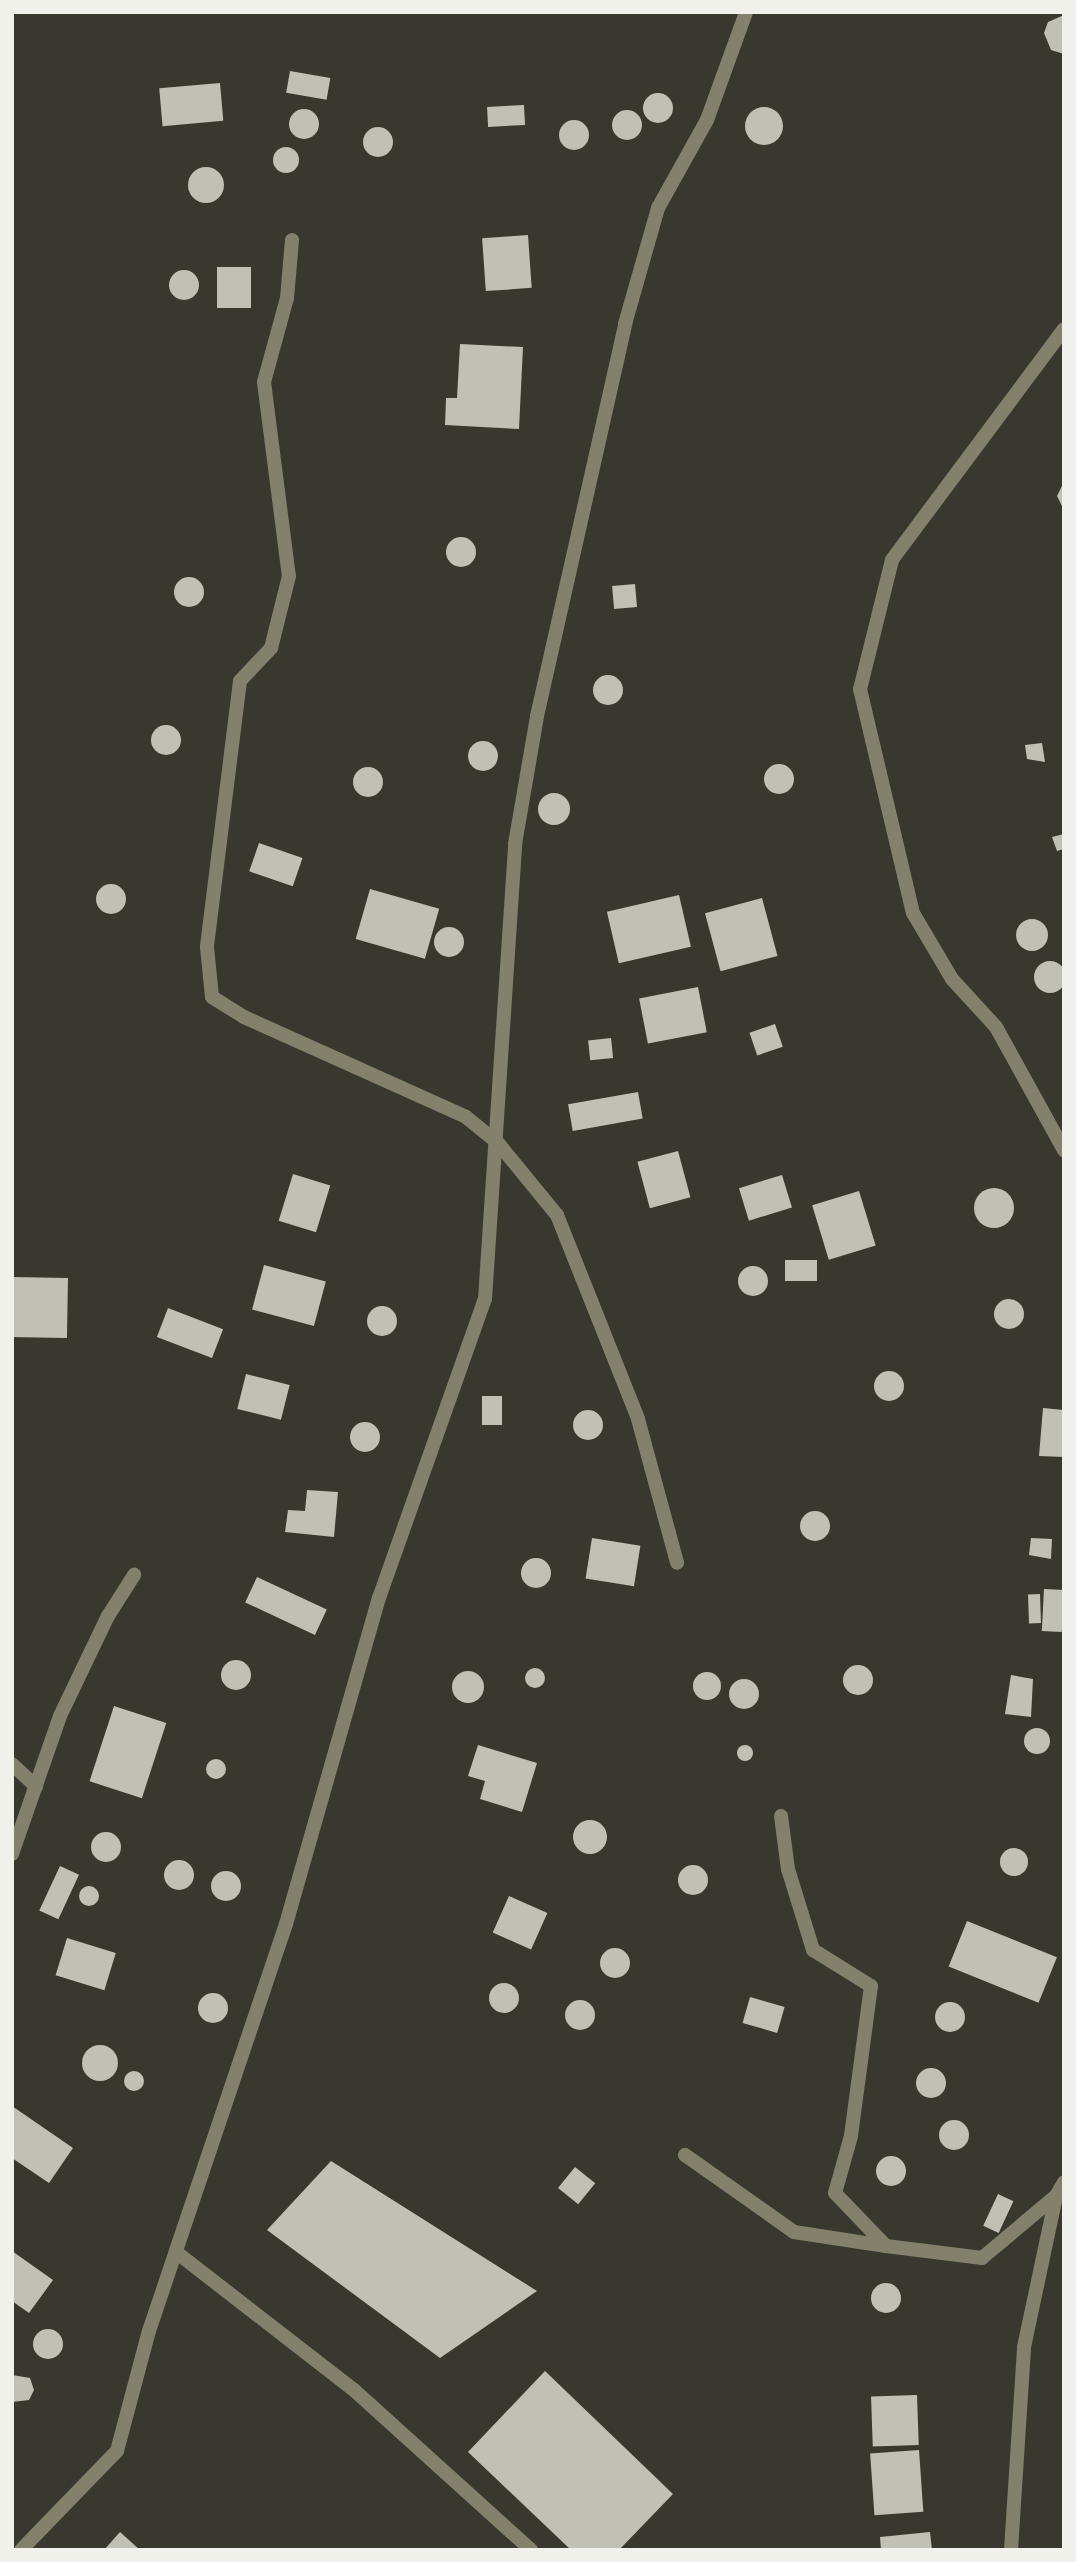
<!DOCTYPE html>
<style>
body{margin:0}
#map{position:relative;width:1076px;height:2562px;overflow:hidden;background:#39382e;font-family:"Sofia Sans Condensed",sans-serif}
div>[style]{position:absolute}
.building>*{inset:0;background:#c1c0b4;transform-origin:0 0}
.round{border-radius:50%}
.street>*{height:14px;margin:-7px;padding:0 7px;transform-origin:7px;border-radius:7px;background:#83816b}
span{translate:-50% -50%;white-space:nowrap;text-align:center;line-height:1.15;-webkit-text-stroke:7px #39382e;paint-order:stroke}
.frame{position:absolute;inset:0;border:14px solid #f1f1eb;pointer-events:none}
</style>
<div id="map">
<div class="building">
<div style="clip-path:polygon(1064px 15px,1064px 54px,1051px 50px,1044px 33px,1048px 22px)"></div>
<div style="left:290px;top:71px;width:41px;height:22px;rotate:10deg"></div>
<div style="left:220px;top:83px;width:38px;height:61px;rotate:85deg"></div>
<div class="round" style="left:643px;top:93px;width:30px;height:30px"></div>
<div style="left:524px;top:105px;width:20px;height:37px;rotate:87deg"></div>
<div class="round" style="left:745px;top:107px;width:38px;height:38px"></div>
<div class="round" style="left:289px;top:109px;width:30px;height:30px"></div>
<div class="round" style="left:612px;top:110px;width:30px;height:30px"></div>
<div class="round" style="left:559px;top:120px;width:30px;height:30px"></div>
<div class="round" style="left:363px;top:127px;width:30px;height:30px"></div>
<div class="round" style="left:273px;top:147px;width:26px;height:26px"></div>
<div class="round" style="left:188px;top:167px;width:36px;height:36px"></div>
<div style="left:528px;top:235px;width:53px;height:46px;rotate:86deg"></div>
<div style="left:217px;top:267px;width:34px;height:41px"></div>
<div class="round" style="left:169px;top:270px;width:30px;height:30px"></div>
<div style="clip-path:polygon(460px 344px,523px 347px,519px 429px,445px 425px,446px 398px,457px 398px)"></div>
<div style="clip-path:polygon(1064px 482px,1064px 510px,1057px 496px)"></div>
<div class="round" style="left:446px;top:537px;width:30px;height:30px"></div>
<div class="round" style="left:174px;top:577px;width:30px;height:30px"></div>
<div style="left:635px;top:584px;width:23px;height:23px;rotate:85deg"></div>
<div class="round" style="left:593px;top:675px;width:30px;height:30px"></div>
<div class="round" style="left:151px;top:725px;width:30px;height:30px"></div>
<div class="round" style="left:468px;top:741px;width:30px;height:30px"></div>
<div style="clip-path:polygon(1042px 743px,1045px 762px,1027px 759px,1025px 745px)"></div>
<div class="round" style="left:764px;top:764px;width:30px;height:30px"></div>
<div class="round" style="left:353px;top:767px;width:30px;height:30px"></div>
<div class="round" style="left:538px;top:793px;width:32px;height:32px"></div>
<div style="clip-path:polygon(1064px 834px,1064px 849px,1057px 851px,1052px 837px)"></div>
<div style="left:259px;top:843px;width:46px;height:30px;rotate:19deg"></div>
<div class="round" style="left:96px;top:884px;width:30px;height:30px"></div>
<div style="left:370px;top:889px;width:72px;height:52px;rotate:16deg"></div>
<div style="left:679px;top:895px;width:53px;height:74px;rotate:77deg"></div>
<div style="left:762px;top:898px;width:60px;height:59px;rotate:75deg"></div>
<div class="round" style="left:1016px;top:919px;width:32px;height:32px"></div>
<div class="round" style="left:434px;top:927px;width:30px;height:30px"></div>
<div class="round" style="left:1034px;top:961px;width:32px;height:32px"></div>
<div style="left:698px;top:987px;width:46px;height:60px;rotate:79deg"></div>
<div style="left:775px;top:1024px;width:24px;height:27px;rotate:71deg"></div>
<div style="left:611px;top:1038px;width:20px;height:23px;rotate:84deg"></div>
<div style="left:638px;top:1092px;width:27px;height:71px;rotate:80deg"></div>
<div style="left:678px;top:1151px;width:48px;height:42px;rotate:75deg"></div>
<div style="left:293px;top:1174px;width:39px;height:49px;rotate:17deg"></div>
<div style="left:782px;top:1175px;width:34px;height:45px;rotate:73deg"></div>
<div class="round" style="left:974px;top:1188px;width:40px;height:40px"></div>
<div style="left:859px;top:1191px;width:57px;height:49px;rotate:73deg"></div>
<div style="left:785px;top:1260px;width:32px;height:21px"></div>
<div style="left:264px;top:1265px;width:64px;height:46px;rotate:15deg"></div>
<div class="round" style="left:738px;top:1266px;width:30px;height:30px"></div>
<div style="left:12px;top:1277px;width:56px;height:60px;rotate:1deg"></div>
<div class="round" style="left:994px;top:1299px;width:30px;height:30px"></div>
<div class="round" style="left:367px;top:1306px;width:30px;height:30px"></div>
<div style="left:168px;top:1308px;width:59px;height:31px;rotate:21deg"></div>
<div class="round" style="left:874px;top:1371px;width:30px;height:30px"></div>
<div style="left:246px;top:1374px;width:45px;height:36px;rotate:14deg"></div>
<div style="left:482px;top:1396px;width:20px;height:29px"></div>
<div style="clip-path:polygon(1043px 1408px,1064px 1410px,1064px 1457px,1039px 1456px)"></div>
<div class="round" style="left:573px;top:1410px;width:30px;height:30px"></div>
<div class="round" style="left:350px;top:1422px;width:30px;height:30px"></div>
<div style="clip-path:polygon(307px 1490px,338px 1492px,334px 1537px,285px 1532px,288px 1510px,305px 1511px)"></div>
<div class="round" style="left:800px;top:1511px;width:30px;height:30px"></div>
<div style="left:592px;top:1538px;width:49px;height:41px;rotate:9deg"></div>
<div style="clip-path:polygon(1031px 1538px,1052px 1539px,1051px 1559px,1029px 1555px)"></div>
<div class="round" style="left:521px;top:1558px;width:30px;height:30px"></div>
<div style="left:257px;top:1577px;width:77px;height:28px;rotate:25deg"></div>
<div style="left:1044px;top:1589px;width:20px;height:42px;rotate:3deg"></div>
<div style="left:1040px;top:1594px;width:29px;height:12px;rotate:88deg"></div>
<div class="round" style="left:221px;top:1660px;width:30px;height:30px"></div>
<div class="round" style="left:843px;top:1665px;width:30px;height:30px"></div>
<div class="round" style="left:525px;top:1668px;width:20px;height:20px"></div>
<div class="round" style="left:452px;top:1671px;width:32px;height:32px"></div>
<div class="round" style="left:693px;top:1672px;width:28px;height:28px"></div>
<div style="clip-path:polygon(1011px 1675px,1033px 1679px,1031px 1717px,1005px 1714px)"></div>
<div class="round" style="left:729px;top:1679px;width:30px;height:30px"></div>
<div style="left:114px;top:1706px;width:55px;height:79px;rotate:18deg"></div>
<div class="round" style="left:1024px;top:1728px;width:26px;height:26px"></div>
<div class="round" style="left:737px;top:1745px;width:16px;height:16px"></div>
<div style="clip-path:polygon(478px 1745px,537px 1763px,522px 1812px,480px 1799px,485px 1781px,468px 1776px)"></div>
<div class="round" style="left:206px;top:1759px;width:20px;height:20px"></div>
<div class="round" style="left:573px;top:1820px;width:34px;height:34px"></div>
<div class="round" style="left:91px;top:1832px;width:30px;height:30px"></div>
<div class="round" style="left:1000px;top:1848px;width:28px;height:28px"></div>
<div class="round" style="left:164px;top:1860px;width:30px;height:30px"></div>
<div class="round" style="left:678px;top:1865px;width:30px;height:30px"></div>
<div style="left:60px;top:1866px;width:21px;height:49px;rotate:25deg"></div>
<div class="round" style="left:211px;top:1871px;width:30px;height:30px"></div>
<div class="round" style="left:79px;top:1886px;width:20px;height:20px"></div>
<div style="left:509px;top:1896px;width:42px;height:40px;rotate:24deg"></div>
<div style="left:967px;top:1921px;width:97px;height:49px;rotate:22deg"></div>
<div style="left:67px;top:1938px;width:51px;height:39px;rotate:17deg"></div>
<div class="round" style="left:600px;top:1948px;width:30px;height:30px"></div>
<div class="round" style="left:489px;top:1983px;width:30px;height:30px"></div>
<div class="round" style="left:198px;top:1993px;width:30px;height:30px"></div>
<div style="left:750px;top:1997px;width:36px;height:27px;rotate:16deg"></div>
<div class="round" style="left:565px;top:2000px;width:30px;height:30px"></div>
<div class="round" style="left:935px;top:2002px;width:30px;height:30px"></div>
<div class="round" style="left:82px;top:2045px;width:36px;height:36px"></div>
<div class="round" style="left:916px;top:2068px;width:30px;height:30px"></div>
<div class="round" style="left:124px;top:2071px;width:20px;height:20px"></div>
<div style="clip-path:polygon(12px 2106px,73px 2148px,49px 2183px,12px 2158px)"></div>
<div class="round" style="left:939px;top:2120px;width:30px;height:30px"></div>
<div class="round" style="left:876px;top:2156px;width:30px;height:30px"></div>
<div style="clip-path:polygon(331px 2161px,537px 2291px,440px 2358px,267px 2230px)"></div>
<div style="left:575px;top:2167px;width:26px;height:27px;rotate:39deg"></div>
<div style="left:998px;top:2194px;width:17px;height:35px;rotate:25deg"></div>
<div style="clip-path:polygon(12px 2251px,53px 2280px,29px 2313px,12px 2301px)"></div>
<div class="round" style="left:871px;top:2283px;width:30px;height:30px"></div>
<div class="round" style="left:33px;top:2329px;width:30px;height:30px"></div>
<div style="clip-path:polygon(545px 2371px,673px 2494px,619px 2550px,571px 2550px,468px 2452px)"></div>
<div style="clip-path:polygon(12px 2375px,30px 2378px,34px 2390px,29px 2400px,12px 2402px)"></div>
<div style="left:917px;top:2395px;width:50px;height:46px;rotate:88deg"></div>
<div style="left:919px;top:2450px;width:62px;height:49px;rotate:86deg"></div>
<div style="clip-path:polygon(120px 2532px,140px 2550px,104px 2550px)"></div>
<div style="clip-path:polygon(930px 2532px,932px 2550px,881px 2550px,880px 2537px)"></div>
</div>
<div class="street">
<div style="left:292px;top:240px;width:58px;rotate:94.9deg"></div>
<div style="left:287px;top:298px;width:87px;rotate:105.3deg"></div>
<div style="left:264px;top:382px;width:196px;rotate:82.7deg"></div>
<div style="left:289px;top:576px;width:74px;rotate:104deg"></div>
<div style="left:271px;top:648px;width:45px;rotate:133.2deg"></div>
<div style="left:240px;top:681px;width:268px;rotate:97.1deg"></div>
<div style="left:207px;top:947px;width:50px;rotate:84.3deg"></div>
<div style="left:212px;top:997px;width:38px;rotate:32deg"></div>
<div style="left:244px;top:1017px;width:243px;rotate:24.2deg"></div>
<div style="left:466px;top:1117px;width:41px;rotate:39.1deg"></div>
<div style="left:498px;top:1143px;width:93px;rotate:50.7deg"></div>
<div style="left:557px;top:1215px;width:219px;rotate:68.3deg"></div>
<div style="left:638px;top:1419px;width:149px;rotate:74.8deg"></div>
<div style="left:1064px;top:329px;width:288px;rotate:126.7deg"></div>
<div style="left:892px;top:560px;width:133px;rotate:103.9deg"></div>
<div style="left:860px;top:689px;width:230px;rotate:76.7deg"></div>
<div style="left:913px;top:913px;width:77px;rotate:59.4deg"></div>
<div style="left:952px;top:979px;width:65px;rotate:47.5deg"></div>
<div style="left:996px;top:1027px;width:141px;rotate:61.1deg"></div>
<div style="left:12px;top:1764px;width:33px;rotate:43deg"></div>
<div style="left:781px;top:1816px;width:53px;rotate:82.5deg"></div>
<div style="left:788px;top:1869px;width:85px;rotate:72.8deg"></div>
<div style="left:813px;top:1950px;width:68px;rotate:31.8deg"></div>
<div style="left:871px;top:1986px;width:151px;rotate:97.6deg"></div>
<div style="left:851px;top:2136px;width:59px;rotate:105.7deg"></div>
<div style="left:835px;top:2193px;width:74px;rotate:46.1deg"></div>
<div style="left:886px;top:2246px;width:97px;rotate:7.1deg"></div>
<div style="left:982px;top:2258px;width:97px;rotate:-40deg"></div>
<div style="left:12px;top:1854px;width:146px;rotate:-70.8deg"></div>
<div style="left:60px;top:1716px;width:111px;rotate:-64.4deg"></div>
<div style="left:108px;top:1616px;width:49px;rotate:-57.6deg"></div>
<div style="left:685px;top:2155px;width:133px;rotate:35.2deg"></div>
<div style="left:794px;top:2232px;width:93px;rotate:8.7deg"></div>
<div style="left:176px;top:2252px;width:225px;rotate:37.8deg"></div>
<div style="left:354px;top:2390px;width:239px;rotate:42.1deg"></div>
<div style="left:21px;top:2550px;width:138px;rotate:-45.9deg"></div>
<div style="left:117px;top:2451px;width:124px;rotate:-75.1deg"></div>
<div style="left:149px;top:2331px;width:429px;rotate:-71.4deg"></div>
<div style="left:286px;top:1924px;width:339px;rotate:-74.1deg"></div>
<div style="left:379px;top:1598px;width:317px;rotate:-70.5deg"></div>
<div style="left:485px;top:1299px;width:456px;rotate:-86.2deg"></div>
<div style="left:515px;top:844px;width:130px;rotate:-80.2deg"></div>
<div style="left:537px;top:716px;width:402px;rotate:-77.3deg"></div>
<div style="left:625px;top:324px;width:121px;rotate:-74.1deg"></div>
<div style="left:658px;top:208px;width:101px;rotate:-60.9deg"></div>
<div style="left:707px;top:120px;width:115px;rotate:-70.1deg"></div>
<div style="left:1011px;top:2550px;width:203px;rotate:-86.3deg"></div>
<div style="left:1024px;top:2347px;width:154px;rotate:-78deg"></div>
<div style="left:1056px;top:2196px;width:16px;rotate:-60deg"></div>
</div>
<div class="frame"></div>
</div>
